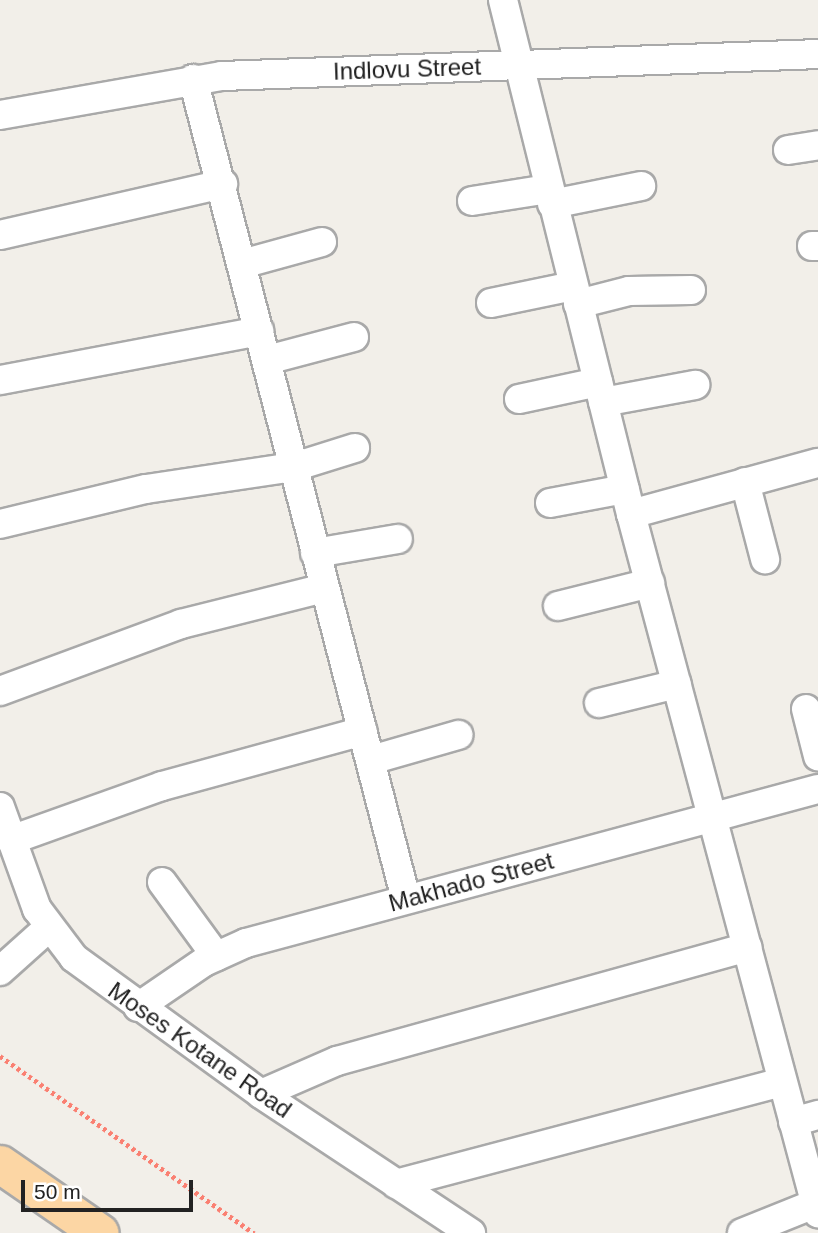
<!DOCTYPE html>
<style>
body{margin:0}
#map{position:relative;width:818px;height:1233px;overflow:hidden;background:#f2efe9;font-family:Helvetica,sans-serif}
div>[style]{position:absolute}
.path>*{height:4.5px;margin-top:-2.25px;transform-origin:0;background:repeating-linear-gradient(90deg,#fa8072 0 3.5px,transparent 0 7px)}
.roads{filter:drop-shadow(2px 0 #a9a9a9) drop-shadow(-2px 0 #a9a9a9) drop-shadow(0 2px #a9a9a9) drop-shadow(0 -2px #a9a9a9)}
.minor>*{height:28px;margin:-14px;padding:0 14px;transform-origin:14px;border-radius:14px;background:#fff}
.major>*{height:37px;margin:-18.5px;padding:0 18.5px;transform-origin:18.5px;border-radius:18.5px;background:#fcd6a4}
span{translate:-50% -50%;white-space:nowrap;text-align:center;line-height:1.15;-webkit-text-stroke:5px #fff;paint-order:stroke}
.street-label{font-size:24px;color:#222}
.scale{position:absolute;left:21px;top:1180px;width:172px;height:32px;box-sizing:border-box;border:4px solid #222;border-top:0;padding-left:9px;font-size:21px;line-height:24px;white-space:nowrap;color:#222;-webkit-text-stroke:5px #fff;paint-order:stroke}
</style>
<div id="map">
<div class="path">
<div style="left:0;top:1056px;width:310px;rotate:34.9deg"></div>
</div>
<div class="roads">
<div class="minor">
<div style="left:503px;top:0;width:530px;rotate:76.02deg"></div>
<div style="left:631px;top:514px;width:724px;rotate:75.02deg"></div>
<div style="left:193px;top:79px;width:847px;rotate:75.44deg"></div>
<div style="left:0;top:115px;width:225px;rotate:-10deg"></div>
<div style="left:222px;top:76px;width:596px;rotate:-2.11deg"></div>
<div style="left:788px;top:150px;width:30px;rotate:-9deg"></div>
<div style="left:472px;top:201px;width:78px;rotate:-8.9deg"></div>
<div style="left:552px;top:204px;width:91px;rotate:-11.4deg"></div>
<div style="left:0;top:235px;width:229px;rotate:-12.9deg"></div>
<div style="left:812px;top:246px;width:6px"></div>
<div style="left:242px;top:264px;width:83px;rotate:-15.4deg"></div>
<div style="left:491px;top:303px;width:84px;rotate:-11.7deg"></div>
<div style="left:578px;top:304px;width:53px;rotate:-14.3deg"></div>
<div style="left:629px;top:291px;width:62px;rotate:-0.9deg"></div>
<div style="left:267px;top:360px;width:90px;rotate:-14.8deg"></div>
<div style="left:0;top:380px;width:264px;rotate:-10.7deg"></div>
<div style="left:519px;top:399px;width:81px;rotate:-12.1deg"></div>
<div style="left:603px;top:402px;width:94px;rotate:-10.5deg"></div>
<div style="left:745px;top:482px;width:80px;rotate:75.4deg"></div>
<div style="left:550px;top:503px;width:76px;rotate:-10.6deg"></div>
<div style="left:631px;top:514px;width:194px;rotate:-15.3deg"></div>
<div style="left:0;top:524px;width:150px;rotate:-13.5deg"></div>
<div style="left:146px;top:489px;width:150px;rotate:-8.5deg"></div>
<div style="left:294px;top:467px;width:64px;rotate:-17.3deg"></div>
<div style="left:315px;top:553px;width:84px;rotate:-9.6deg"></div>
<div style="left:558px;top:606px;width:95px;rotate:-14deg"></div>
<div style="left:0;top:691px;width:193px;rotate:-20.3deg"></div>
<div style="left:181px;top:624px;width:147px;rotate:-14.1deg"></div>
<div style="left:599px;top:703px;width:80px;rotate:-13.7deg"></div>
<div style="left:806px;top:709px;width:49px;rotate:75.7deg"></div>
<div style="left:371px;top:760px;width:91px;rotate:-16deg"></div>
<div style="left:0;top:807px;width:109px;rotate:70.1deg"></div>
<div style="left:37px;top:909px;width:61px;rotate:52.9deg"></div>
<div style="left:74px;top:958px;width:231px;rotate:36deg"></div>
<div style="left:261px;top:1094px;width:252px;rotate:33.5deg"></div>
<div style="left:11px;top:840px;width:160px;rotate:-19.7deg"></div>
<div style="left:162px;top:786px;width:208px;rotate:-15.3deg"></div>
<div style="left:162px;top:882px;width:92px;rotate:53.9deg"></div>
<div style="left:0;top:971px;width:66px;rotate:-41.9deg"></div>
<div style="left:138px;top:1007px;width:80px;rotate:-34.3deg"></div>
<div style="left:204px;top:962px;width:46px;rotate:-24.3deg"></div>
<div style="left:246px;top:943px;width:592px;rotate:-15.07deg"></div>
<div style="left:261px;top:1094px;width:83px;rotate:-23.5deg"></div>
<div style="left:337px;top:1061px;width:426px;rotate:-15.5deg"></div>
<div style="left:793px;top:1122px;width:26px;rotate:-16deg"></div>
<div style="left:396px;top:1184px;width:399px;rotate:-14.8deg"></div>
<div style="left:742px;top:1233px;width:78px;rotate:-21.9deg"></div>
</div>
<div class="major">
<div style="left:0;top:1164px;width:121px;rotate:34.6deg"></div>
</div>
</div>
<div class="street-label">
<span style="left:407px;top:69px;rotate:-2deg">Indlovu Street</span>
<span style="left:471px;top:882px;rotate:-15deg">Makhado Street</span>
<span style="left:200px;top:1050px;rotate:35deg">Moses Kotane Road</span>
</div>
<div class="scale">50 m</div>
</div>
